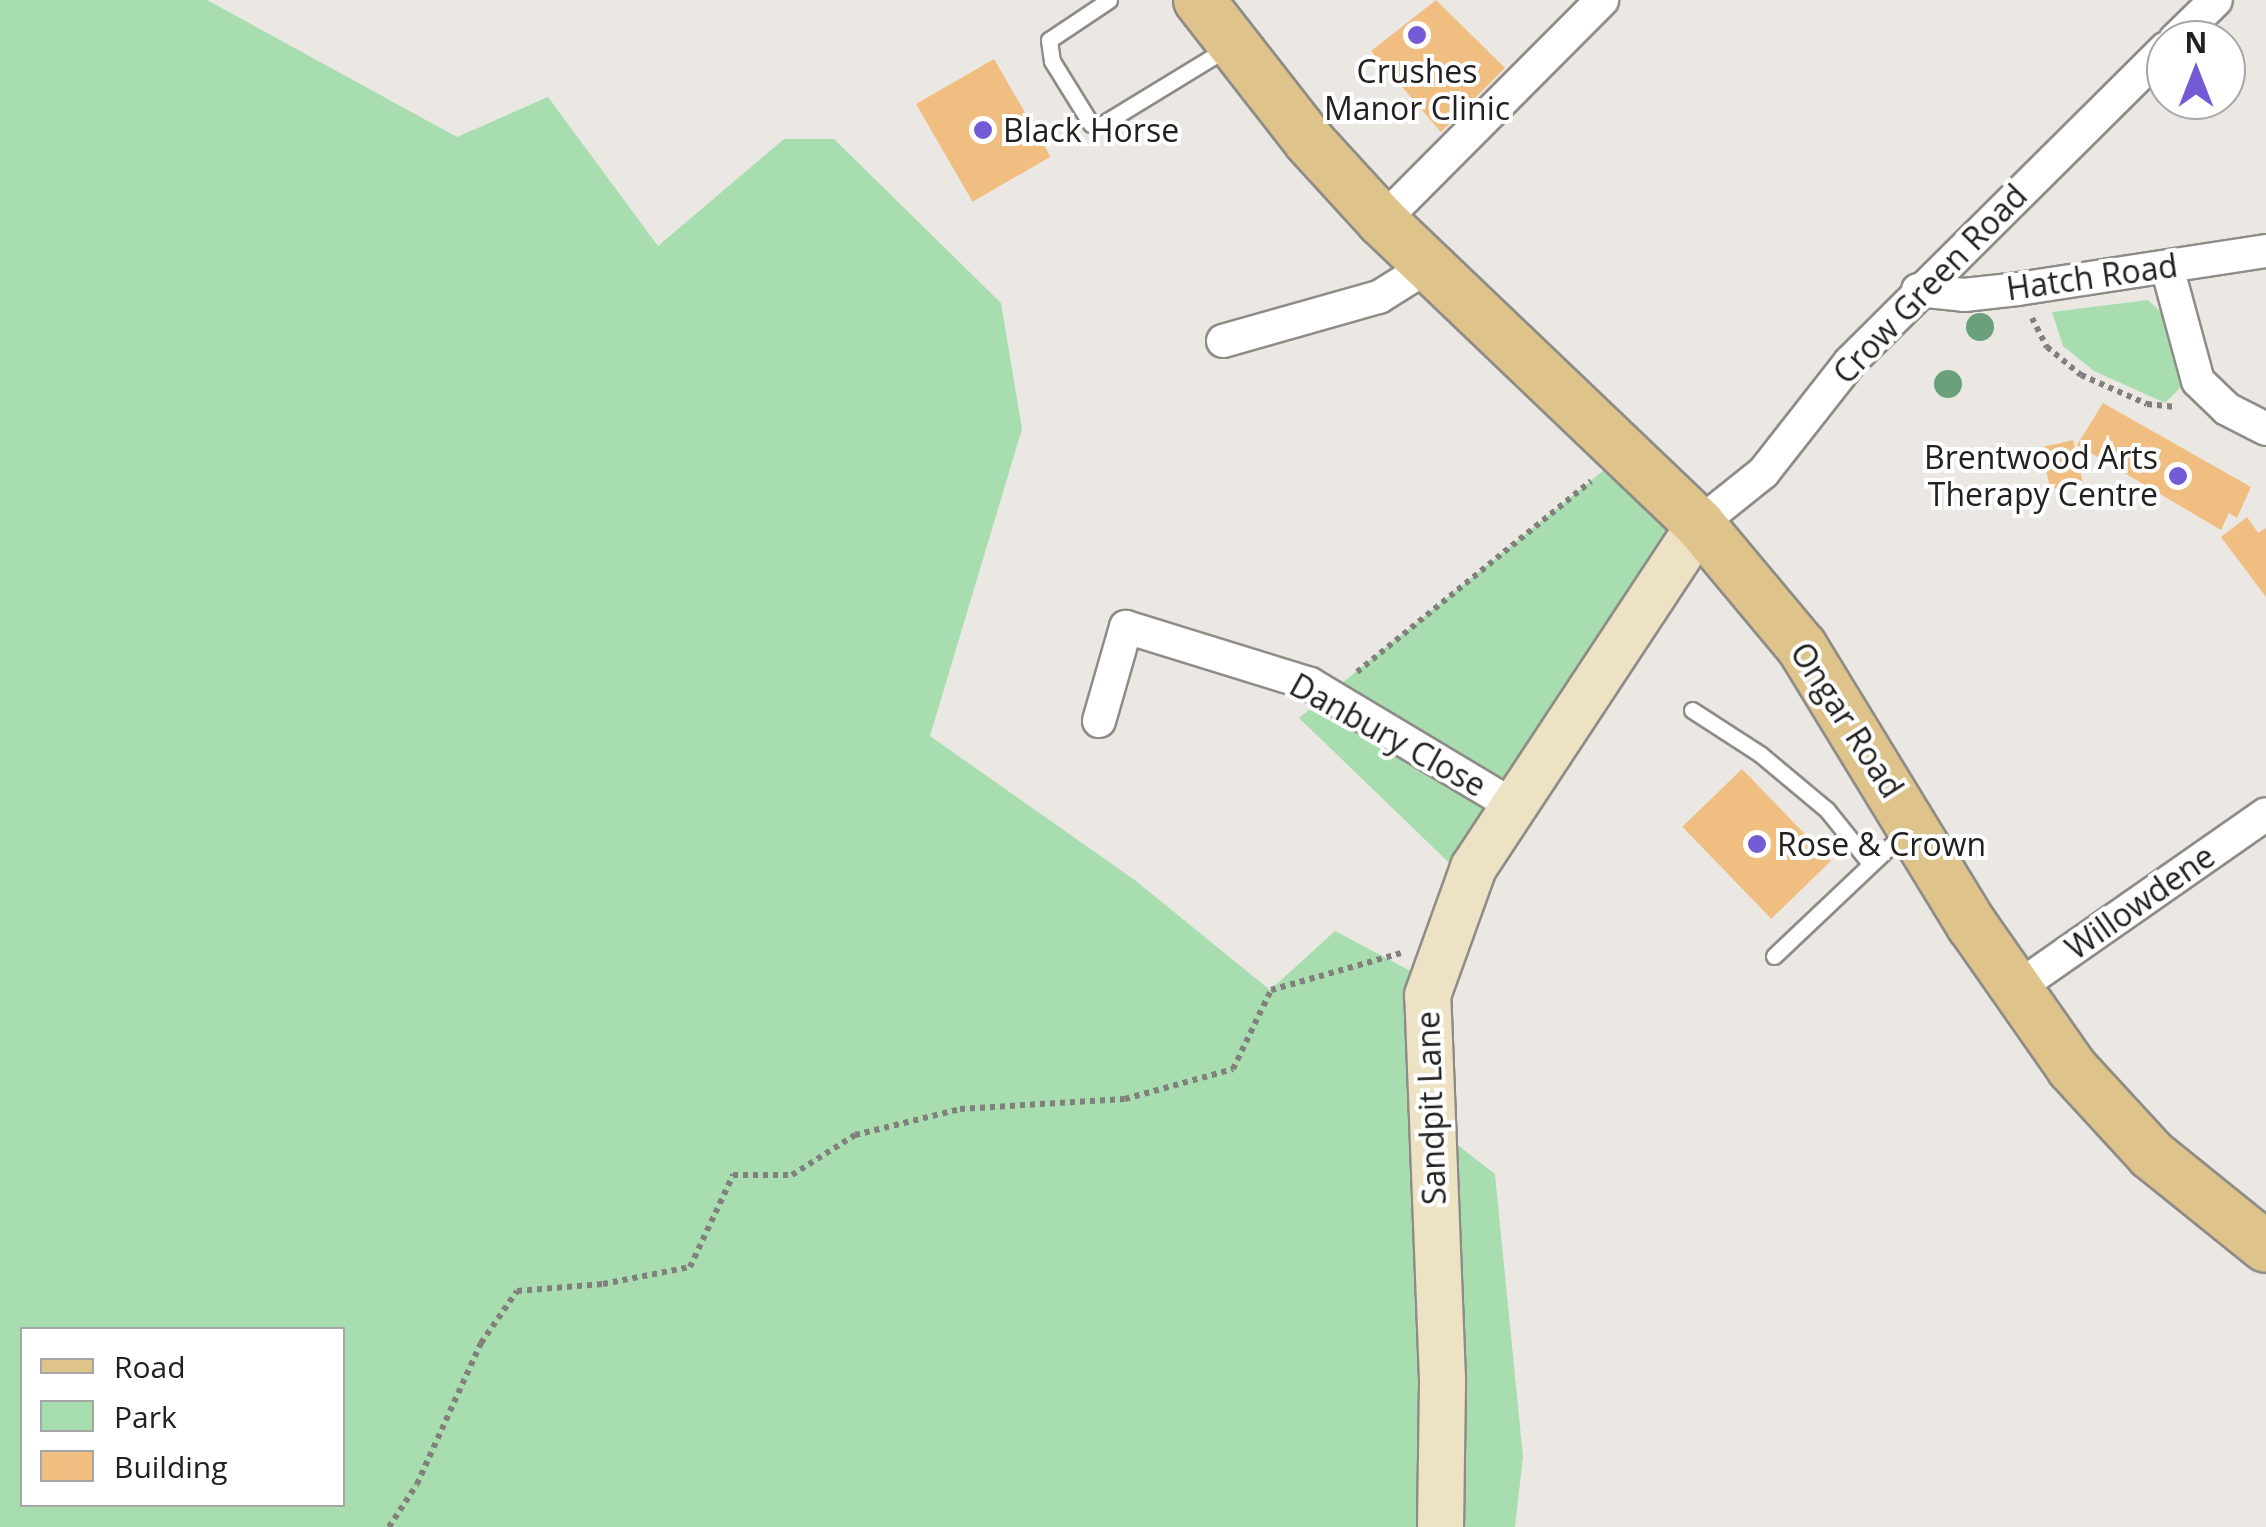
<!DOCTYPE html>
<style>
body{margin:0}
#map{position:relative;width:2266px;height:1527px;overflow:hidden;background:#ebe8e3;font-family:"Open Sans",sans-serif}
div>[style]{position:absolute}
.green>*{inset:0;background:#a8deaf}
.building>*{inset:0;background:#f0be80;transform-origin:0 0}
.path>*{height:6px;margin-top:-3px;transform-origin:0;background:repeating-linear-gradient(90deg,#82807d 0 5px,transparent 0 10px)}
.roads{filter:drop-shadow(2px 0 #8f8c88) drop-shadow(-2px 0 #8f8c88) drop-shadow(0 2px #8f8c88) drop-shadow(0 -2px #8f8c88)}
.lane>*{height:15px;margin:-7.5px;padding:0 7.5px;transform-origin:7.5px;border-radius:7.5px;background:#fff}
.street>*{height:32px;margin:-16px;padding:0 16px;transform-origin:16px;border-radius:16px;background:#fff}
.secondary>*{height:45px;margin:-22.5px;padding:0 22.5px;transform-origin:22.5px;border-radius:22.5px;background:#eee2c5}
.primary>*{height:50px;margin:-25px;padding:0 25px;transform-origin:25px;border-radius:25px;background:#dec48b}
.trees>*{width:28px;height:28px;margin:-14px;border-radius:50%;background:#6aa07b}
.dots>*{width:28px;height:28px;translate:-50% -50%;box-sizing:border-box;border:5px solid #fff;border-radius:50%}
span{translate:-50% -50%;white-space:nowrap;text-align:center;line-height:1.15;-webkit-text-stroke:8px #fff;paint-order:stroke}
.poi-label{font-size:32px;color:#232120}
.left{translate:0 -50%;text-align:left}
.right{translate:-100% -50%;text-align:right}
.street-label{font-size:32px;color:#232120}
.legend{position:absolute;left:20px;top:1327px;width:325px;height:180px;box-sizing:border-box;background:#fff;border:2px solid #a7a6a6;margin:0;padding:12px 18px;list-style:none;font-size:30px;color:#232120}
.legend li{display:flex;align-items:center;gap:20px;height:50px}
.legend b{width:50px;border:2px solid #a7a6a6}
.north{position:absolute;left:2146px;top:20px;width:100px;height:100px;box-sizing:border-box;background:#fff;border:2px solid #a7a6a6;border-radius:50%;rotate:0deg;font-size:28px;font-weight:700;line-height:40px;text-align:center;color:#232120}
.north::after{content:'';display:block;margin:auto;width:35px;height:45px;background:#745bd5;clip-path:polygon(50% 0,100% 100%,50% 72%,0 100%)}
</style>
<div id="map">
<div class="green">
<div style="clip-path:polygon(evenodd,0 0,207px 0,457px 137px,548px 97px,658px 246px,784px 139px,834px 139px,1001px 303px,1022px 429px,930px 736px,1136px 881px,1270px 990px,1335px 931px,1424px 978px,1432px 1125px,1495px 1174px,1523px 1457px,1515px 1527px,0 1527px,0 0,22px 1330px,342px 1330px,342px 1504px,22px 1504px,22px 1330px)"></div>
<div style="clip-path:polygon(2148px 300px,2168px 319px,2186px 382px,2165px 403px,2094px 371px,2063px 346px,2052px 312px)"></div>
<div style="clip-path:polygon(1625px 453px,1699px 524px,1468px 881px,1299px 718px)"></div>
</div>
<div class="building">
<div style="clip-path:polygon(1436px 0,1505px 68px,1441px 132px,1371px 51px)"></div>
<div style="left:994px;top:59px;width:113px;height:90px;rotate:60deg"></div>
<div style="clip-path:polygon(2103px 403px,2251px 487px,2237px 518px,2229px 513px,2221px 530px,2077px 445px)"></div>
<div style="left:2073px;top:440px;width:43px;height:33px;rotate:77deg"></div>
<div style="clip-path:polygon(2247px 517px,2258px 533px,2266px 528px,2266px 597px,2221px 537px)"></div>
<div style="left:1742px;top:769px;width:128px;height:83px;rotate:46deg"></div>
</div>
<div class="path">
<div style="left:2032px;top:318px;width:33px;rotate:63deg"></div>
<div style="left:2047px;top:347px;width:44px;rotate:39.5deg"></div>
<div style="left:2081px;top:375px;width:72px;rotate:23.7deg"></div>
<div style="left:2147px;top:404px;width:29px;rotate:6deg"></div>
<div style="left:1357px;top:672px;width:302px;rotate:-39.2deg"></div>
<div style="left:389px;top:1527px;width:51px;rotate:-56.9deg"></div>
<div style="left:417px;top:1484px;width:155px;rotate:-65.6deg"></div>
<div style="left:481px;top:1343px;width:63px;rotate:-55.3deg"></div>
<div style="left:517px;top:1291px;width:86px;rotate:-4.7deg"></div>
<div style="left:603px;top:1284px;width:89px;rotate:-11.1deg"></div>
<div style="left:690px;top:1267px;width:102px;rotate:-64.9deg"></div>
<div style="left:733px;top:1175px;width:59px"></div>
<div style="left:792px;top:1175px;width:75px;rotate:-32.4deg"></div>
<div style="left:855px;top:1135px;width:108px;rotate:-13.9deg"></div>
<div style="left:960px;top:1109px;width:165px;rotate:-3.5deg"></div>
<div style="left:1125px;top:1099px;width:112px;rotate:-15.5deg"></div>
<div style="left:1233px;top:1069px;width:88px;rotate:-64.3deg"></div>
<div style="left:1271px;top:990px;width:135px;rotate:-15.9deg"></div>
</div>
<div class="roads">
<div class="lane">
<div style="left:1109px;top:0;width:72px;rotate:146.3deg"></div>
<div style="left:1049px;top:40px;width:21px;rotate:82deg"></div>
<div style="left:1052px;top:61px;width:74px;rotate:58.2deg"></div>
<div style="left:1091px;top:124px;width:10px;rotate:6deg"></div>
<div style="left:1101px;top:125px;width:150px;rotate:-31.4deg"></div>
<div style="left:1692px;top:710px;width:81px;rotate:32.9deg"></div>
<div style="left:1760px;top:754px;width:87px;rotate:39.9deg"></div>
<div style="left:1827px;top:810px;width:65px;rotate:51.2deg"></div>
<div style="left:1774px;top:956px;width:180px;rotate:-43.4deg"></div>
</div>
<div class="street">
<div style="left:2175px;top:40px;width:57px;rotate:-44.3deg"></div>
<div style="left:1382px;top:221px;width:312px;rotate:-45.1deg"></div>
<div style="left:2167px;top:267px;width:118px;rotate:74.8deg"></div>
<div style="left:2198px;top:381px;width:40px;rotate:44deg"></div>
<div style="left:2227px;top:409px;width:44px;rotate:27.1deg"></div>
<div style="left:1918px;top:290px;width:46px;rotate:6.2deg"></div>
<div style="left:1964px;top:295px;width:54px;rotate:-6.3deg"></div>
<div style="left:2018px;top:289px;width:251px;rotate:-8.7deg"></div>
<div style="left:1223px;top:341px;width:162px;rotate:-15.8deg"></div>
<div style="left:1379px;top:297px;width:57px;rotate:-32deg"></div>
<div style="left:1699px;top:524px;width:82px;rotate:-38.6deg"></div>
<div style="left:1763px;top:473px;width:141px;rotate:-51.9deg"></div>
<div style="left:1850px;top:362px;width:445px;rotate:-44.8deg"></div>
<div style="left:1099px;top:721px;width:98px;rotate:-74deg"></div>
<div style="left:1126px;top:627px;width:193px;rotate:17.2deg"></div>
<div style="left:1310px;top:684px;width:235px;rotate:30.9deg"></div>
<div style="left:2014px;top:990px;width:307px;rotate:-34.9deg"></div>
</div>
<div class="secondary">
<div style="left:1440px;top:1527px;width:148px;rotate:-89.2deg"></div>
<div style="left:1442px;top:1379px;width:384px;rotate:-92.2deg"></div>
<div style="left:1427px;top:995px;width:136px;rotate:-70.2deg"></div>
<div style="left:1473px;top:867px;width:411px;rotate:-56.6deg"></div>
</div>
<div class="primary">
<div style="left:1199px;top:0;width:179px;rotate:52deg"></div>
<div style="left:1309px;top:141px;width:108px;rotate:47.6deg"></div>
<div style="left:1382px;top:221px;width:439px;rotate:43.7deg"></div>
<div style="left:1699px;top:524px;width:160px;rotate:50.1deg"></div>
<div style="left:1802px;top:647px;width:326px;rotate:58.6deg"></div>
<div style="left:1972px;top:925px;width:174px;rotate:55deg"></div>
<div style="left:2072px;top:1068px;width:118px;rotate:47.4deg"></div>
<div style="left:2152px;top:1155px;width:146px;rotate:38.9deg"></div>
</div>
</div>
<div class="trees">
<div style="left:1980px;top:327px"></div>
<div style="left:1948px;top:384px"></div>
</div>
<div class="dots">
<div style="left:1417px;top:35px;background:#745bd5"></div>
<div style="left:983px;top:130px;background:#745bd5"></div>
<div style="left:2178px;top:476px;background:#745bd5"></div>
<div style="left:1757px;top:844px;background:#745bd5"></div>
</div>
<div class="poi-label">
<span style="left:1417px;top:90px">Crushes<br>Manor Clinic</span>
<span class="left" style="left:1003px;top:130px">Black Horse</span>
<span class="right" style="left:2158px;top:476px">Brentwood Arts<br>Therapy Centre</span>
<span class="left" style="left:1777px;top:844px">Rose &amp; Crown</span>
</div>
<div class="street-label">
<span style="left:2092px;top:277px;rotate:-8deg">Hatch Road</span>
<span style="left:1930px;top:284px;rotate:-46deg">Crow Green Road</span>
<span style="left:1847px;top:720px;rotate:57deg">Ongar Road</span>
<span style="left:1388px;top:735px;rotate:29deg">Danbury Close</span>
<span style="left:2140px;top:902px;rotate:-35deg">Willowdene</span>
<span style="left:1431px;top:1108px;rotate:-92deg">Sandpit Lane</span>
</div>
<ul class="legend">
<li><b style="height:12px;background:#dec48b"></b>Road</li>
<li><b style="height:28px;background:#a8deaf"></b>Park</li>
<li><b style="height:28px;background:#f0be80"></b>Building</li>
</ul>
<div class="north">N</div>
</div>
